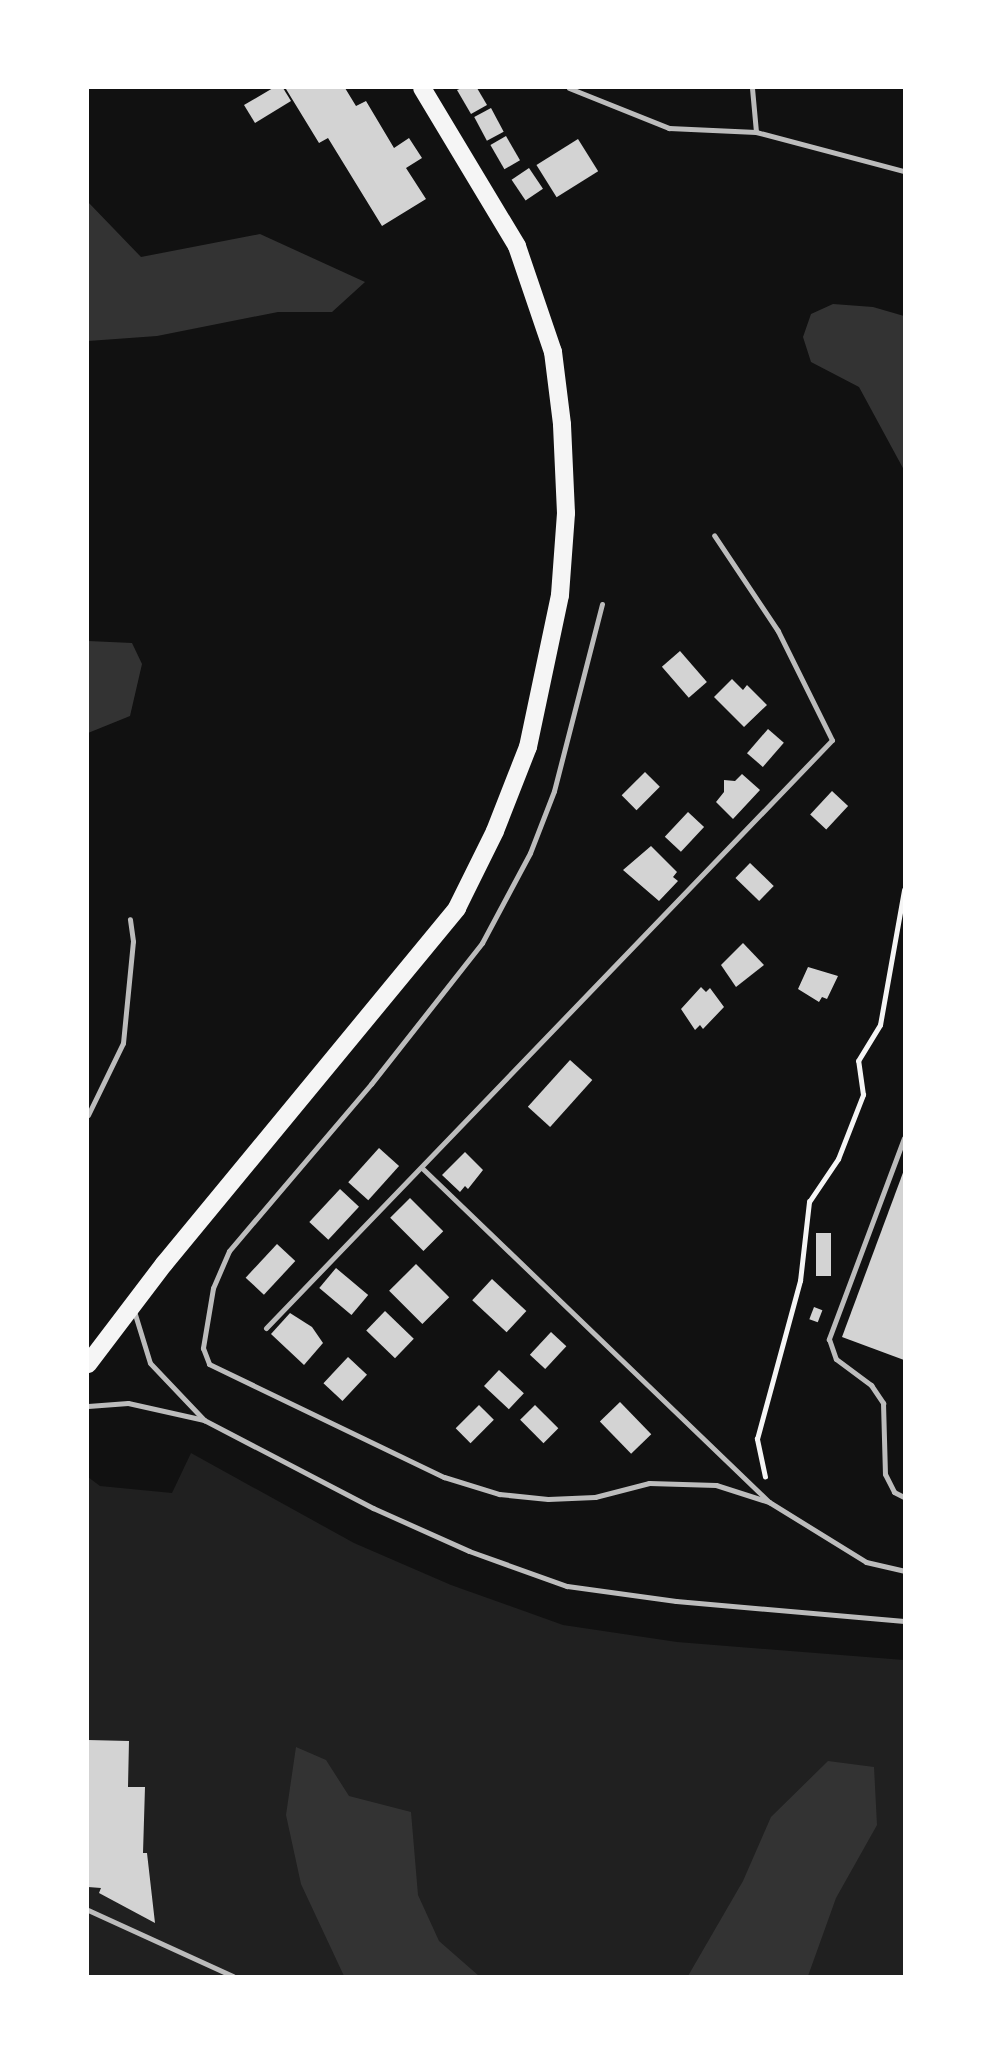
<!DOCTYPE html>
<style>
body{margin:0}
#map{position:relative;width:992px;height:2064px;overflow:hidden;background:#111;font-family:"Roboto Condensed",sans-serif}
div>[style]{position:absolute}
.green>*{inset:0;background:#202020}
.water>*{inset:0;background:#333}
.building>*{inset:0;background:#d3d3d3;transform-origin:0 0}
.path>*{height:4.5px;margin:-2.25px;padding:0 2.25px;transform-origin:2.25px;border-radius:2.25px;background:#f5f5f5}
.service>*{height:5px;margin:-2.5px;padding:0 2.5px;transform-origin:2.5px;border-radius:2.5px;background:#bcbcbc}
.primary>*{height:18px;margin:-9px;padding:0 9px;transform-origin:9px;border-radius:9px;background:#f5f5f5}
span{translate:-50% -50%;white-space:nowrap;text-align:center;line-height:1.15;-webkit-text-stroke:6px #fff;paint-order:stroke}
.frame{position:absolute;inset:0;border:89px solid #fff;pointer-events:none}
</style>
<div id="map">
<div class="green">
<div style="clip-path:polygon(191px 1453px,354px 1543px,451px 1585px,563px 1625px,677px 1642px,904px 1660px,904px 1976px,88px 1976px,88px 1477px,100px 1486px,172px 1493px)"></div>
</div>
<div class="water">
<div style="clip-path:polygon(88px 202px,141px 257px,260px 234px,365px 282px,332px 312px,278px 312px,157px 336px,88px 341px)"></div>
<div style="clip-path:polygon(833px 304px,873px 307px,904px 316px,904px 470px,859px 387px,811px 362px,803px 337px,811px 314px)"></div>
<div style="clip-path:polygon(88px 641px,132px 643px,142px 664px,130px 716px,88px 733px)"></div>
<div style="clip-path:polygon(296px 1747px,326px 1760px,349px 1796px,411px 1812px,418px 1895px,439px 1941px,479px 1976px,344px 1976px,301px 1884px,286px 1815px)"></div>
<div style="clip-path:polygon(828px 1761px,874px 1767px,877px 1825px,836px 1898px,808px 1976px,688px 1976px,743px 1881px,771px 1817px)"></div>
</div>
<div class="building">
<div style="clip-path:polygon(273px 88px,283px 88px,291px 101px,255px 123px,244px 105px)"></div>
<div style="clip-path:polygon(345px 88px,356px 106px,366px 101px,394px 148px,409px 138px,422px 158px,406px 168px,426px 199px,382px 226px,328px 138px,319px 143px,286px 89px)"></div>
<div style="clip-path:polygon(462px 88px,477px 88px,487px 105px,471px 114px,457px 90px)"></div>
<div style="left:491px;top:108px;width:27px;height:19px;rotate:62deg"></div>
<div style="left:506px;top:136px;width:28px;height:18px;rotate:60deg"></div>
<div style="left:578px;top:139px;width:38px;height:49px;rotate:58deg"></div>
<div style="left:529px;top:168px;width:25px;height:21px;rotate:56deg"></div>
<div style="left:680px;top:651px;width:41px;height:24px;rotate:49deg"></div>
<div style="clip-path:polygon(732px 679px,743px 690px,747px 685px,767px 705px,744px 727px,714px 697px)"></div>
<div style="left:768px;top:729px;width:21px;height:32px;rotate:41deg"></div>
<div style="left:645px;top:772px;width:21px;height:33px;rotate:45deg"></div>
<div style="clip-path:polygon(742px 774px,760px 790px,733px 819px,716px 802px,724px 792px,724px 780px,735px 781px)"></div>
<div style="left:832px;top:791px;width:22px;height:32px;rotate:43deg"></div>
<div style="left:688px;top:812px;width:22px;height:34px;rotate:43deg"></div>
<div style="clip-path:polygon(651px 846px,677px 872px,673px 877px,678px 881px,659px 901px,623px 870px)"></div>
<div style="left:750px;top:863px;width:33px;height:21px;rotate:44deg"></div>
<div style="clip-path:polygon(743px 943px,764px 965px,736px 987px,721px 965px)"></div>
<div style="clip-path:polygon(808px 967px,838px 976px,827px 999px,822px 997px,819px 1002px,798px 989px)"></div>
<div style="clip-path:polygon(701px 987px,706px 992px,710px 988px,724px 1007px,703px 1029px,700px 1025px,695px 1030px,681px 1009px)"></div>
<div style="left:570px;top:1060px;width:30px;height:63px;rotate:42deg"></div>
<div style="left:379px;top:1148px;width:27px;height:46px;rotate:42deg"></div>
<div style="clip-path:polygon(465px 1152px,483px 1170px,468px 1189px,465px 1186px,460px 1192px,442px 1175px)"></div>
<div style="clip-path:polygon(904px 1170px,904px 1360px,842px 1337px)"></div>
<div style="left:340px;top:1189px;width:26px;height:45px;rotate:43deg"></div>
<div style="left:410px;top:1198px;width:47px;height:28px;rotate:45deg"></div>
<div style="left:816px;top:1233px;width:15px;height:43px"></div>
<div style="left:277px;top:1244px;width:25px;height:46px;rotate:43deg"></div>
<div style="left:416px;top:1264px;width:47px;height:38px;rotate:45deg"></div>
<div style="left:336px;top:1268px;width:42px;height:26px;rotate:40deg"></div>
<div style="left:492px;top:1279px;width:47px;height:29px;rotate:43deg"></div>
<div style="left:814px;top:1307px;width:9px;height:13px;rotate:21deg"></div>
<div style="left:385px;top:1311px;width:40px;height:27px;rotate:44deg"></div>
<div style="clip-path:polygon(290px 1313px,312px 1327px,323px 1343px,304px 1365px,271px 1334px)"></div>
<div style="left:551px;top:1332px;width:21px;height:31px;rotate:43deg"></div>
<div style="left:348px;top:1357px;width:26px;height:36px;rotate:43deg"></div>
<div style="left:499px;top:1370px;width:34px;height:22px;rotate:43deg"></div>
<div style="left:620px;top:1402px;width:45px;height:28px;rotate:46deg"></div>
<div style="left:479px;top:1405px;width:21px;height:33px;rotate:45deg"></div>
<div style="left:535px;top:1405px;width:33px;height:21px;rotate:45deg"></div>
<div style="clip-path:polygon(88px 1740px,129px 1741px,128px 1787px,145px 1787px,143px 1853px,147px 1853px,155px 1923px,99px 1893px,101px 1888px,88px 1887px)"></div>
</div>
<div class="path">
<div style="left:765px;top:1477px;width:39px;rotate:-102deg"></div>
<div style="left:757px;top:1439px;width:164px;rotate:-74.8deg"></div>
<div style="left:800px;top:1281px;width:80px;rotate:-83.5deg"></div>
<div style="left:809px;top:1202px;width:52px;rotate:-56deg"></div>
<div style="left:838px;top:1159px;width:69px;rotate:-68.7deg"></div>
<div style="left:863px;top:1095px;width:34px;rotate:-98deg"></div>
<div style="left:858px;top:1061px;width:42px;rotate:-58.6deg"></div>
<div style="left:880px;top:1025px;width:137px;rotate:-79.9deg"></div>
</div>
<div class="service">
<div style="left:569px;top:88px;width:108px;rotate:21.8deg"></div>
<div style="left:669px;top:128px;width:87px;rotate:2.6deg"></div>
<div style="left:756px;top:132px;width:153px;rotate:14.8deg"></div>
<div style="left:752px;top:88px;width:44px;rotate:84.8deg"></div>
<div style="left:602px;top:604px;width:193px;rotate:104.4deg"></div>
<div style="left:554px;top:791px;width:66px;rotate:111.2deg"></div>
<div style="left:530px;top:853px;width:102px;rotate:118.1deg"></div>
<div style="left:482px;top:943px;width:179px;rotate:128.2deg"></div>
<div style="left:371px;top:1084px;width:219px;rotate:130.4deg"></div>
<div style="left:229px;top:1251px;width:40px;rotate:113.4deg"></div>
<div style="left:213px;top:1288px;width:61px;rotate:99.5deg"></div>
<div style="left:203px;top:1348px;width:17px;rotate:69deg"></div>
<div style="left:209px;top:1364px;width:261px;rotate:25.7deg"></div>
<div style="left:444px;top:1477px;width:58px;rotate:17.2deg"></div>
<div style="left:499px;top:1494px;width:49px;rotate:5.8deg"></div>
<div style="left:548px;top:1499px;width:47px;rotate:-2.4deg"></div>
<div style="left:595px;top:1497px;width:56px;rotate:-14.5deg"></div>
<div style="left:649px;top:1483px;width:67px;rotate:1.7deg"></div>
<div style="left:716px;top:1485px;width:56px;rotate:17.8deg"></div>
<div style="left:88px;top:1115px;width:80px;rotate:-64.1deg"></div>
<div style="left:123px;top:1043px;width:102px;rotate:-84.4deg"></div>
<div style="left:133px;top:941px;width:22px;rotate:-98deg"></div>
<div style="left:904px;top:1138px;width:215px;rotate:110.5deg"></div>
<div style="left:829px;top:1339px;width:21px;rotate:71deg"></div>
<div style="left:836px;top:1359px;width:44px;rotate:36.6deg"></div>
<div style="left:871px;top:1385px;width:22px;rotate:56deg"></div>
<div style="left:883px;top:1403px;width:71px;rotate:88.4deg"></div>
<div style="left:885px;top:1474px;width:20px;rotate:63deg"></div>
<div style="left:894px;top:1492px;width:11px;rotate:27deg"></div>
<div style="left:422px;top:1168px;width:482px;rotate:43.9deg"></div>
<div style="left:769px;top:1502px;width:114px;rotate:31.7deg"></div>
<div style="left:866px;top:1562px;width:39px;rotate:13deg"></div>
<div style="left:134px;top:1311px;width:54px;rotate:72.9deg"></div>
<div style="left:150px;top:1363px;width:79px;rotate:46.5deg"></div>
<div style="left:266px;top:1328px;width:816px;rotate:-46.09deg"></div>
<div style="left:832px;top:740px;width:122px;rotate:-116.4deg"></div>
<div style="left:778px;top:631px;width:115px;rotate:-123.7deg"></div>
<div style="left:88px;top:1406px;width:40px;rotate:-4.3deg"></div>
<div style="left:128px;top:1403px;width:78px;rotate:12.6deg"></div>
<div style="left:204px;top:1420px;width:191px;rotate:27.5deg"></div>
<div style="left:373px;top:1508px;width:105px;rotate:24.1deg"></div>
<div style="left:469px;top:1551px;width:104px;rotate:19.7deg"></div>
<div style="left:567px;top:1586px;width:110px;rotate:7.8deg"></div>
<div style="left:676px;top:1601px;width:229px;rotate:5deg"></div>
<div style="left:88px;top:1910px;width:159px;rotate:24.5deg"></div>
</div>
<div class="primary">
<div style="left:88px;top:1364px;width:126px;rotate:-52.8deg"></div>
<div style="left:164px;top:1264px;width:461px;rotate:-50.5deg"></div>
<div style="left:457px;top:908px;width:86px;rotate:-63.7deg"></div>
<div style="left:495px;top:831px;width:90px;rotate:-68.6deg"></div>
<div style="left:528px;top:747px;width:155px;rotate:-78.1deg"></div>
<div style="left:560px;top:595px;width:82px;rotate:-85.8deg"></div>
<div style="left:566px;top:513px;width:89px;rotate:-92.6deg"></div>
<div style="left:562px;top:424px;width:73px;rotate:-97.1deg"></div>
<div style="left:553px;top:352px;width:112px;rotate:-108.8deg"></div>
<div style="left:517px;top:246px;width:184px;rotate:-121deg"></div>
</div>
<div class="frame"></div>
</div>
